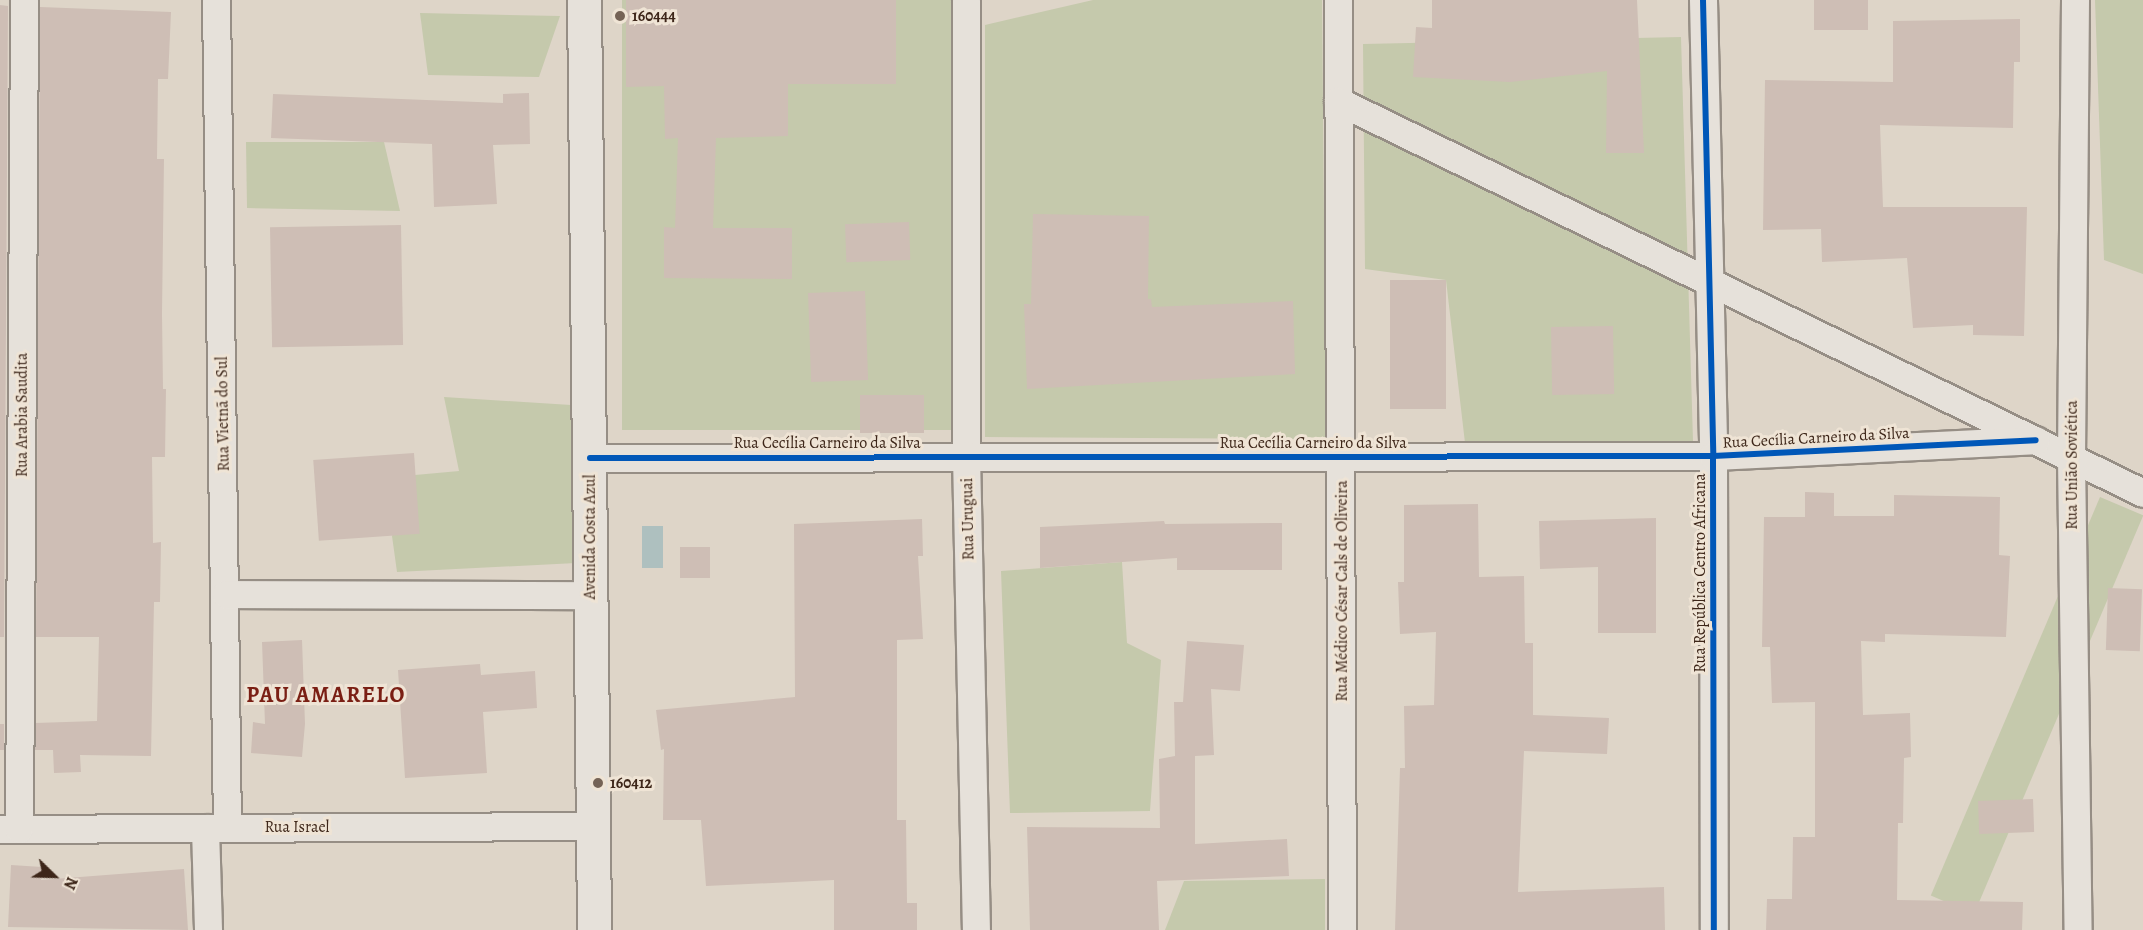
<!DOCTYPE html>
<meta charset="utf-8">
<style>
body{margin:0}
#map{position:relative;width:2143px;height:930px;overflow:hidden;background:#ded5c8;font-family:Alegreya,serif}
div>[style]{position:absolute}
.green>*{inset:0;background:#c5c9ac;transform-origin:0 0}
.water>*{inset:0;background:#aec0bf;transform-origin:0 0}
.building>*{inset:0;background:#cebeb5;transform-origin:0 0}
.roads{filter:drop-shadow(2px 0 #968e85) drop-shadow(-2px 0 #968e85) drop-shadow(0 2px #968e85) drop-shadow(0 -2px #968e85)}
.street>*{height:27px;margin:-13.5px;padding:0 13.5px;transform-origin:13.5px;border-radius:13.5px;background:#e6e1da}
.secondary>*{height:33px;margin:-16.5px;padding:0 16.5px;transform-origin:16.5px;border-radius:16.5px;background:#e6e1da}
.cycleway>*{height:6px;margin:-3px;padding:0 3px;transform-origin:3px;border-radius:3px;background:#0057b8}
.dots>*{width:16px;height:16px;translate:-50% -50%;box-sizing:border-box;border:3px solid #efe4d5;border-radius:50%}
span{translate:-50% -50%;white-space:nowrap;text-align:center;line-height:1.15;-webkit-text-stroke:6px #efe4d5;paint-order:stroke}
.poi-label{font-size:16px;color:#3d2619;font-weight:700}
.left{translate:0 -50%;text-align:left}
.street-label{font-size:16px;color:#3d2619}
.district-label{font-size:22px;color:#7a1f14;font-weight:700;letter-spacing:1.5px}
.north{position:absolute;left:24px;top:846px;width:60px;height:60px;-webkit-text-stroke:4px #efe4d5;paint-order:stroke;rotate:113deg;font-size:16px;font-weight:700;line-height:24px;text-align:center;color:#3d2619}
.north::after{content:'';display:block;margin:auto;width:21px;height:27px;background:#3d2619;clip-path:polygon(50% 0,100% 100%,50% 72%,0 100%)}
</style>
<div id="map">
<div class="green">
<div style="left:622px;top:0;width:330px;height:430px"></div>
<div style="clip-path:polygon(1093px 0,1322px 0,1326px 439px,985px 437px,985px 25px)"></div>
<div style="clip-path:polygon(2095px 0,2143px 0,2143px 274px,2104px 260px)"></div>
<div style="clip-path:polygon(420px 13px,560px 16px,539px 77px,428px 75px)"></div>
<div style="clip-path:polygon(1681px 37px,1693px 441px,1465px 443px,1446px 280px,1365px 269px,1363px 44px)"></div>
<div style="clip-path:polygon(246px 142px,384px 142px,400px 211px,247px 208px)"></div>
<div style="clip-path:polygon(444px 397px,571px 405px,576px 563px,397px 572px,392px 536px,415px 475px,459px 471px)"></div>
<div style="left:2100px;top:497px;width:47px;height:433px;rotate:23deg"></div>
<div style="clip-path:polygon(1122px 562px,1127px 643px,1161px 660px,1150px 811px,1010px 813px,1001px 571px)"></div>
<div style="clip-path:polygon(1325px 879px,1325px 930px,1165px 930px,1184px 881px)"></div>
</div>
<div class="water">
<div style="left:642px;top:526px;width:21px;height:42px"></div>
</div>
<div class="building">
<div style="clip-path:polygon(626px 0,896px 0,896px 84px,788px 84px,788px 136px,716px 138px,713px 228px,792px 228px,792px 279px,664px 278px,664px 227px,675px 228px,678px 138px,665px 139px,664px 86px,626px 87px)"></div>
<div style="clip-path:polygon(1432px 0,1637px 0,1644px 153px,1606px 153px,1607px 71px,1510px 82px,1413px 77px,1416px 27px,1432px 28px)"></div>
<div style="left:1814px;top:0;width:54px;height:30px"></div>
<div style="clip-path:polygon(0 5px,8px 6px,4px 637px,0 637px)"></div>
<div style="clip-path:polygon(40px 7px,171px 12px,168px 79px,158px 79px,157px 159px,164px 159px,162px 314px,163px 389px,166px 389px,165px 457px,152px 457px,153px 543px,161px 542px,160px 602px,154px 602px,151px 756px,80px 755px,81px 772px,54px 773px,53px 750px,35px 750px,35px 723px,97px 721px,99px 637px,36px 637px)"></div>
<div style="clip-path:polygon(2020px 19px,2020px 62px,2014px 62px,2013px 128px,1880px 125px,1883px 207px,2027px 207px,2024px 336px,1973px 335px,1973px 325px,1913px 328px,1907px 258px,1822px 262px,1821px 229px,1763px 230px,1765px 80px,1893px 82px,1893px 21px)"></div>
<div style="clip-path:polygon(529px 93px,530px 144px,493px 145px,497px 204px,434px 207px,432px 144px,271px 138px,273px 94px,503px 103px,503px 94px)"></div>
<div style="clip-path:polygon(1033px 214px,1149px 216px,1148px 299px,1151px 299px,1152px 307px,1293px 301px,1295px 374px,1027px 389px,1024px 304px,1031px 304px)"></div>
<div style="left:909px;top:222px;width:38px;height:64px;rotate:88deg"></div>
<div style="left:401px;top:225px;width:120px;height:131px;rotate:89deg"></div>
<div style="left:1390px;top:280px;width:56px;height:129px"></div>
<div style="left:865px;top:291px;width:89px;height:57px;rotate:88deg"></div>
<div style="left:1613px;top:326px;width:68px;height:62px;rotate:89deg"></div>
<div style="left:924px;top:395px;width:38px;height:64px;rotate:90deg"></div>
<div style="left:414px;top:453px;width:81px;height:101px;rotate:86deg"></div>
<div style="clip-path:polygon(1805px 492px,1834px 493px,1834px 516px,1894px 516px,1894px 495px,2000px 497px,1999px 555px,2010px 556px,2006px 637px,1885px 634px,1885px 642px,1861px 641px,1863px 715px,1910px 713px,1911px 757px,1904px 758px,1903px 823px,1898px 823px,1897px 900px,2023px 902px,2022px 930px,1766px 930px,1767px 899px,1792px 899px,1793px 837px,1815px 837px,1815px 702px,1772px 703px,1770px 647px,1762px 647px,1764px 517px,1805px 517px)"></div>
<div style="clip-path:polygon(1478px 504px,1479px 577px,1524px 576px,1525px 643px,1533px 643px,1533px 715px,1609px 718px,1607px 754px,1524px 751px,1518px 892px,1664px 887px,1665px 930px,1395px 930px,1400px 768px,1405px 768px,1404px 706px,1434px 705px,1436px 632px,1400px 634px,1398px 582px,1404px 582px,1404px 505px)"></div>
<div style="clip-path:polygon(1656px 518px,1656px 633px,1598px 633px,1598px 567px,1540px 569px,1539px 521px)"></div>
<div style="clip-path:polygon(922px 519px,923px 556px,918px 556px,923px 639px,897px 640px,897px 820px,906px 820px,907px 903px,917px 903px,917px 930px,834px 930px,834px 880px,706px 886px,701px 820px,663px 820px,664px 749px,661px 750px,656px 710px,795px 697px,794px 524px)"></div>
<div style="clip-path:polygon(1164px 521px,1165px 524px,1282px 523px,1282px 570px,1177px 570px,1177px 558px,1040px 568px,1040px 527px)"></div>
<div style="left:680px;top:547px;width:30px;height:31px"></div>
<div style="left:2108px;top:588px;width:34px;height:62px;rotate:2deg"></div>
<div style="clip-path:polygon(302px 640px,305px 724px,302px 757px,251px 753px,253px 722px,265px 724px,262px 642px)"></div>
<div style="clip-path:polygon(1187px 641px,1244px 645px,1240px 691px,1211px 689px,1214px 755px,1195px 756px,1195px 844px,1287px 839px,1289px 876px,1157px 881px,1159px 930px,1030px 930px,1027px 827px,1160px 828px,1159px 759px,1175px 756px,1174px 702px,1183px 702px)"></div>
<div style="clip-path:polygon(480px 664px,481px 675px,535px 671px,537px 708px,483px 712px,487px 773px,405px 778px,398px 670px)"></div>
<div style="left:0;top:724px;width:4px;height:26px"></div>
<div style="left:2033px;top:799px;width:33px;height:55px;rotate:88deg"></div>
<div style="clip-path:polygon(11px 865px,42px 867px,41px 880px,184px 869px,188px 930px,8px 927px)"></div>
</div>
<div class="roads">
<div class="street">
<div style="left:216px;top:0;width:827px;rotate:89.24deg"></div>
<div style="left:966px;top:0;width:455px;rotate:90deg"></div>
<div style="left:966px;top:455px;width:475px;rotate:88.8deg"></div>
<div style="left:1338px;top:0;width:930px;rotate:89.75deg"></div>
<div style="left:1703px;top:0;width:456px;rotate:88.7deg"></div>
<div style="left:1713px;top:456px;width:474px;rotate:89.9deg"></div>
<div style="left:2075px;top:0;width:458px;rotate:90.5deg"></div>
<div style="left:2071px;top:458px;width:472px;rotate:89.2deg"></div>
<div style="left:1338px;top:101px;width:895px;rotate:25.96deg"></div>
<div style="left:590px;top:458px;width:1123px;rotate:-0.1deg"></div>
<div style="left:1713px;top:456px;width:323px;rotate:-2.8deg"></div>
<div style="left:226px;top:594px;width:364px;rotate:0.2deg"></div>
<div style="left:205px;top:828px;width:102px;rotate:88.3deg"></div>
<div style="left:0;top:829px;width:593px;rotate:-0.29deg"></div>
<div style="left:19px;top:829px;width:829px;rotate:-89.65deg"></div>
</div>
<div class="secondary">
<div style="left:584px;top:0;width:930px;rotate:89.38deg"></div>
</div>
</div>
<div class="cycleway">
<div style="left:1703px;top:0;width:456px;rotate:88.7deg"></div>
<div style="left:1713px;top:456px;width:474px;rotate:89.9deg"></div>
<div style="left:590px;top:458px;width:1123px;rotate:-0.1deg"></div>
<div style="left:1713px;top:456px;width:323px;rotate:-2.8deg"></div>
</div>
<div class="dots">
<div style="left:620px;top:16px;background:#756356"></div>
<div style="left:598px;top:783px;background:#756356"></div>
</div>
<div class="poi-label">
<span class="left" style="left:632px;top:16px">160444</span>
<span class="left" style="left:610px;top:783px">160412</span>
</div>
<div class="street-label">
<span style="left:223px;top:414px;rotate:-91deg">Rua Vietnã do Sul</span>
<span style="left:22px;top:415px;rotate:-90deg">Rua Arabia Saudita</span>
<span style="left:1816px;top:438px;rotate:-3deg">Rua Cecília Carneiro da Silva</span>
<span style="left:827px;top:443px">Rua Cecília Carneiro da Silva</span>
<span style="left:1313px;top:443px">Rua Cecília Carneiro da Silva</span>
<span style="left:2072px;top:465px;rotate:-90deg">Rua União Soviética</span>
<span style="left:968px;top:519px;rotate:-91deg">Rua Uruguai</span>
<span style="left:590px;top:537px;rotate:-90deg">Avenida Costa Azul</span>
<span style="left:1700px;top:573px;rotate:-90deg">Rua República Centro Africana</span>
<span style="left:1342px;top:591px;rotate:-90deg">Rua Médico César Cals de Oliveira</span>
<span style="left:297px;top:827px">Rua Israel</span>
</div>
<div class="district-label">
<span style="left:326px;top:696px">PAU AMARELO</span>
</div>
<div class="north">N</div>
</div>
